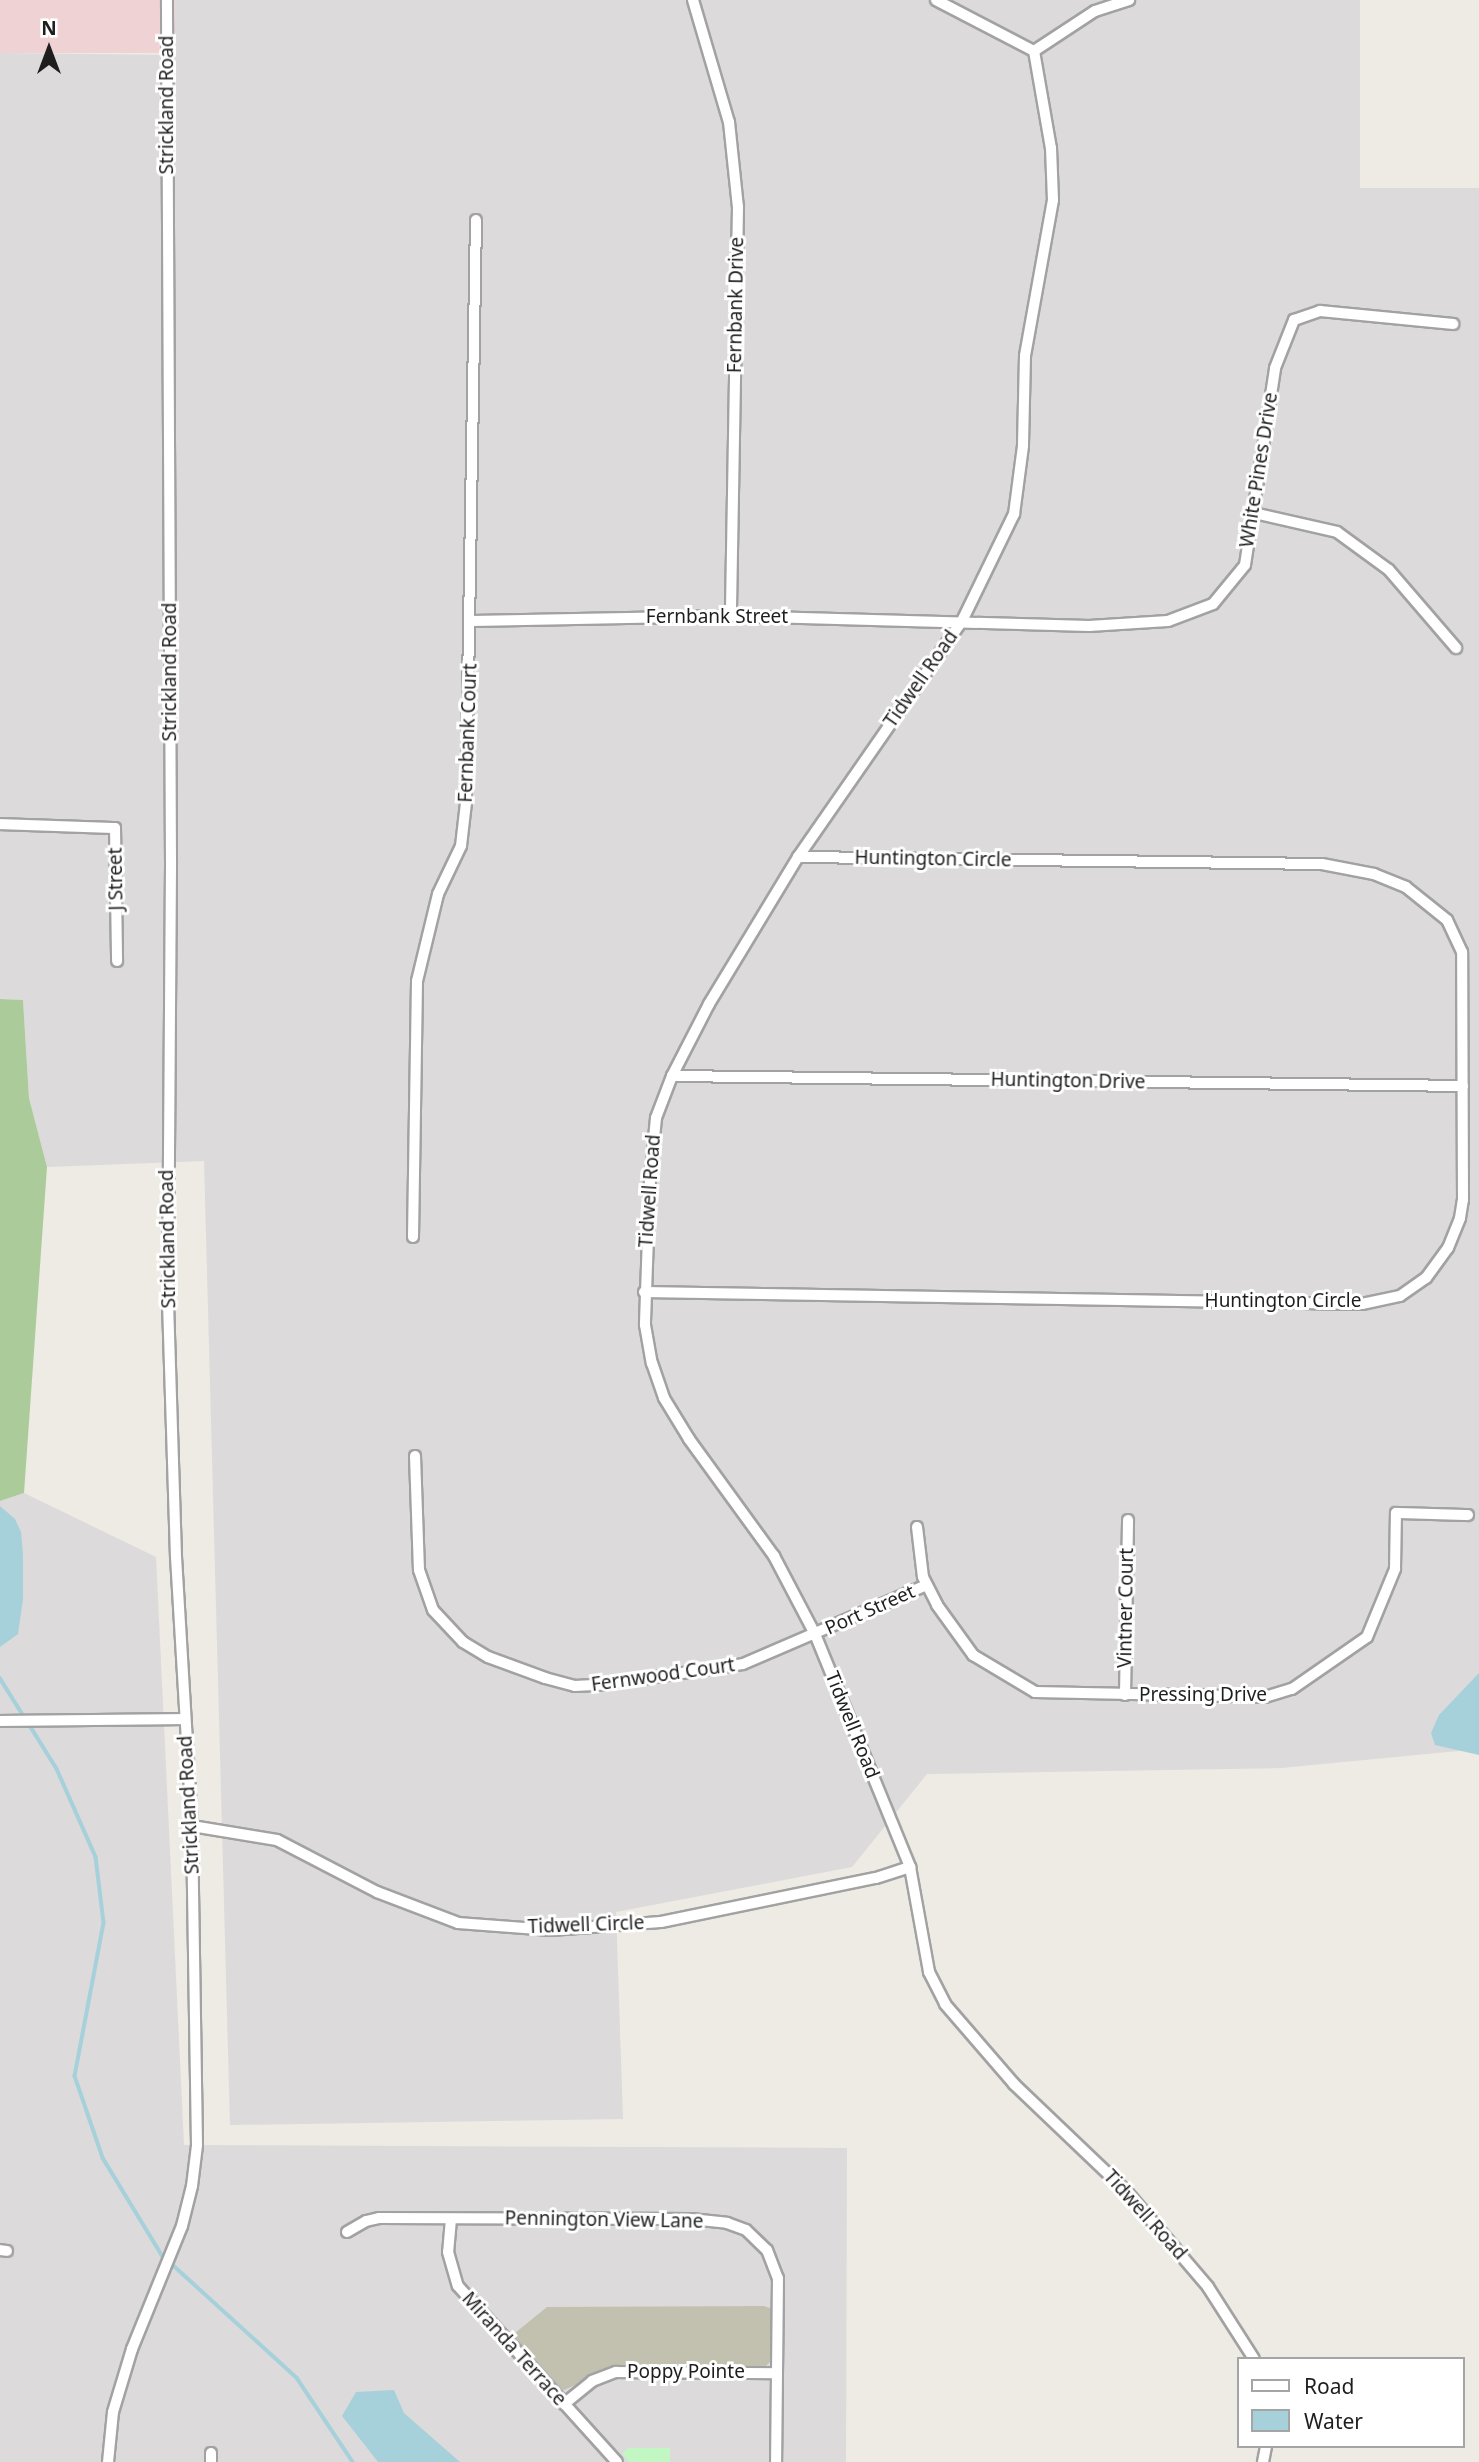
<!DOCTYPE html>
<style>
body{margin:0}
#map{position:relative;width:1479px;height:2462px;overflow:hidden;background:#eeeae4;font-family:"Noto Sans",sans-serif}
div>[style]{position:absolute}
.residential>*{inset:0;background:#dcdadb}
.commercial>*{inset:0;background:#efd3d4;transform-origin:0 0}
.construction>*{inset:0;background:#c2c1b0}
.forest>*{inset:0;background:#abcc9a}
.park>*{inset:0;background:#c2f7c4}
.water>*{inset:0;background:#a6d1da}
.stream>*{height:3.5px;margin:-1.75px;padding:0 1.75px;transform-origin:1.75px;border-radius:1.75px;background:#a6d1da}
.roads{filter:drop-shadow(2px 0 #a2a2a2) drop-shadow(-2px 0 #a2a2a2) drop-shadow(0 2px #a2a2a2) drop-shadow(0 -2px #a2a2a2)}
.street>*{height:10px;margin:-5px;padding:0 5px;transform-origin:5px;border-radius:5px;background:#fff}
span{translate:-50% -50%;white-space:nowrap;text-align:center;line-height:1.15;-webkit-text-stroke:6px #fff;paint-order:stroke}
.street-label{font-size:19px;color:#1e1e1e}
.legend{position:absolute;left:1237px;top:2357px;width:228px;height:91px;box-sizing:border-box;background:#fff;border:2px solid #a5a5a5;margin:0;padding:9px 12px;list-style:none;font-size:21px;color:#1e1e1e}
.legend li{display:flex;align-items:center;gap:14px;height:35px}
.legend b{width:35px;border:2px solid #a5a5a5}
.north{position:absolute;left:14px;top:14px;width:70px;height:70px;-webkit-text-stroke:5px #fff;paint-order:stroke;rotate:0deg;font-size:19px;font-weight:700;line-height:28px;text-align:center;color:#1e1e1e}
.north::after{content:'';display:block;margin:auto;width:24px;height:32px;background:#1e1e1e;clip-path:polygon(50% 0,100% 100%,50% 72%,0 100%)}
</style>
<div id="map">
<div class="residential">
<div style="clip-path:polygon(175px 0,1360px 0,1360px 188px,1479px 188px,1479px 1749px,1281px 1768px,927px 1774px,852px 1867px,616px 1912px,623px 2119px,230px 2125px,204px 1161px,47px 1167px,29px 1098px,23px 1000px,0 999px,0 53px,174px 55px)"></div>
<div style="clip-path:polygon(24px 1493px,156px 1557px,184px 2145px,847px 2148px,846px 2462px,0 2462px,0 1501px)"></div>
</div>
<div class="commercial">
<div style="left:0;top:0;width:175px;height:53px"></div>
</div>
<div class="construction">
<div style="clip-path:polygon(764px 2306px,773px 2309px,773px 2359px,764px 2368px,609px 2370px,564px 2390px,557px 2388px,514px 2339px,515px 2333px,547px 2307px)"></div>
</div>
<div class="forest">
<div style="clip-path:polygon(0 999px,23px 1000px,29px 1098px,47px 1167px,24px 1493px,0 1501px)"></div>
</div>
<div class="park">
<div style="clip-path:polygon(628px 2448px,670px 2448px,670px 2462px,629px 2462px,622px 2454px)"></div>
</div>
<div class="water">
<div style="clip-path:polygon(0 1506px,15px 1519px,21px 1532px,23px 1555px,23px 1599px,18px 1634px,0 1647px)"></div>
<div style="clip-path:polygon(1479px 1673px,1479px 1755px,1435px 1745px,1431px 1733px,1439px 1715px)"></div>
<div style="clip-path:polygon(394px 2390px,404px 2413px,460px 2462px,378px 2462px,342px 2416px,356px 2392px)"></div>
</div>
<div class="stream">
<div style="left:0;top:1678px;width:47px;rotate:58deg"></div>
<div style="left:29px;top:1724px;width:53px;rotate:58.1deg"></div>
<div style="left:57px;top:1769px;width:96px;rotate:66.1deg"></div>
<div style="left:96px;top:1857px;width:66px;rotate:83.1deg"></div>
<div style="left:104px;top:1923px;width:156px;rotate:100.7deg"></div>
<div style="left:75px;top:2076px;width:87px;rotate:71.1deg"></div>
<div style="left:103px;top:2158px;width:114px;rotate:58.7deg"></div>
<div style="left:162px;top:2255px;width:183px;rotate:42.3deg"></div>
<div style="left:297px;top:2378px;width:101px;rotate:56.3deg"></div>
</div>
<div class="roads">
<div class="street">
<div style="left:693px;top:0;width:127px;rotate:73.6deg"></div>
<div style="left:729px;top:122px;width:85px;rotate:84deg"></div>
<div style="left:738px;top:207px;width:409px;rotate:91deg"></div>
<div style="left:936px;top:0;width:110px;rotate:27.5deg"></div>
<div style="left:1034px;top:51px;width:98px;rotate:80.1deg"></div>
<div style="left:1051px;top:148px;width:52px;rotate:87.8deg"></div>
<div style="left:1053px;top:200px;width:158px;rotate:100.2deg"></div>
<div style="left:1025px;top:356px;width:90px;rotate:91.3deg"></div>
<div style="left:1023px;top:446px;width:69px;rotate:97.5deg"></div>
<div style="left:1014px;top:514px;width:119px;rotate:115.9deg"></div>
<div style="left:962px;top:621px;width:287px;rotate:124.8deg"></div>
<div style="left:798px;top:857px;width:172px;rotate:121.2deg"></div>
<div style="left:709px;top:1004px;width:81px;rotate:117.2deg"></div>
<div style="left:672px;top:1076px;width:45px;rotate:110.9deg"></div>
<div style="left:656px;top:1118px;width:61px;rotate:95.6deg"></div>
<div style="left:650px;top:1179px;width:146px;rotate:92deg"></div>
<div style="left:645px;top:1325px;width:39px;rotate:80deg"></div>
<div style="left:652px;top:1363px;width:37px;rotate:71deg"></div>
<div style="left:664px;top:1398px;width:48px;rotate:58.6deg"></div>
<div style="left:689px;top:1439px;width:145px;rotate:54deg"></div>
<div style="left:774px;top:1556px;width:88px;rotate:62.3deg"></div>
<div style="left:815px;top:1634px;width:252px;rotate:67.8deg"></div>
<div style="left:910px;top:1867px;width:107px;rotate:79.7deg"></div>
<div style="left:929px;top:1972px;width:36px;rotate:63deg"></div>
<div style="left:945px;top:2004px;width:106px;rotate:49.2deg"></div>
<div style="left:1014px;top:2084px;width:156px;rotate:43.7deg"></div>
<div style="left:1127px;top:2192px;width:125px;rotate:49.5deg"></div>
<div style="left:1208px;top:2287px;width:85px;rotate:57.4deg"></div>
<div style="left:1034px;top:51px;width:73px;rotate:-33.3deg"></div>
<div style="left:1095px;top:11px;width:36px;rotate:-18deg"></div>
<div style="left:1254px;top:513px;width:85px;rotate:12.9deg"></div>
<div style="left:1337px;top:532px;width:64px;rotate:36.2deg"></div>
<div style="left:1389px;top:570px;width:103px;rotate:49.3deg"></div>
<div style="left:472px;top:621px;width:259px;rotate:-1.1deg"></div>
<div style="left:731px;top:616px;width:358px;rotate:1.6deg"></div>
<div style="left:1089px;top:626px;width:79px;rotate:-3.6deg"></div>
<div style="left:1168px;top:621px;width:48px;rotate:-20.7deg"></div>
<div style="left:1213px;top:604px;width:50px;rotate:-50.6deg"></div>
<div style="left:1245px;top:565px;width:199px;rotate:-81.3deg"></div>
<div style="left:1275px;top:368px;width:52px;rotate:-68.4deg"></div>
<div style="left:1294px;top:320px;width:28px;rotate:-19deg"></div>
<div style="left:1320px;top:311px;width:134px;rotate:5.6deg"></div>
<div style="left:0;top:824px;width:115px;rotate:2deg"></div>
<div style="left:115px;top:828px;width:133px;rotate:89.1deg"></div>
<div style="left:672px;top:1076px;width:791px;rotate:0.72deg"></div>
<div style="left:413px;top:1237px;width:256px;rotate:-89.1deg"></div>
<div style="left:417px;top:981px;width:89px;rotate:-76.4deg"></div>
<div style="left:438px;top:894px;width:53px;rotate:-64.4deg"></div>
<div style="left:461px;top:846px;width:43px;rotate:-83.4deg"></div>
<div style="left:466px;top:803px;width:583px;rotate:-89.02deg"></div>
<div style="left:644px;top:1292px;width:718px;rotate:0.96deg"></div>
<div style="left:1362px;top:1304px;width:39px;rotate:-12deg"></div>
<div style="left:1400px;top:1296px;width:32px;rotate:-35deg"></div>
<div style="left:1426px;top:1278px;width:37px;rotate:-54deg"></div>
<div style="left:1448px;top:1248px;width:32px;rotate:-68deg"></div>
<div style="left:1460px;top:1218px;width:18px;rotate:-81deg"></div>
<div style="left:1463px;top:1200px;width:248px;rotate:-90.2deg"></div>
<div style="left:1462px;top:952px;width:35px;rotate:-115deg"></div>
<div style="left:1447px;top:920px;width:53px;rotate:-141.2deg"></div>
<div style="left:1406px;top:887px;width:35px;rotate:-158deg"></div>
<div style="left:1374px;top:874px;width:53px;rotate:-169.1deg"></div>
<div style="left:1322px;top:864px;width:524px;rotate:-179.23deg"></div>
<div style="left:415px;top:1456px;width:114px;rotate:88deg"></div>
<div style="left:419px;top:1570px;width:42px;rotate:70.7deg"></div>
<div style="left:433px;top:1610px;width:44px;rotate:46.8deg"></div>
<div style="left:463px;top:1642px;width:29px;rotate:31deg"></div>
<div style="left:488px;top:1657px;width:61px;rotate:20.2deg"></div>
<div style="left:545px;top:1678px;width:31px;rotate:15deg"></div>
<div style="left:575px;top:1686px;width:33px;rotate:-3deg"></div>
<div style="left:608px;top:1684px;width:136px;rotate:-8.4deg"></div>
<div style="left:743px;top:1664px;width:199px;rotate:-23.3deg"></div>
<div style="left:917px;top:1527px;width:50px;rotate:83.2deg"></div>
<div style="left:923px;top:1577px;width:31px;rotate:63deg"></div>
<div style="left:937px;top:1605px;width:62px;rotate:54.2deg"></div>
<div style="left:973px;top:1655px;width:72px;rotate:30.8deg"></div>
<div style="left:1035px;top:1692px;width:230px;rotate:1.2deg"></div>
<div style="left:1265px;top:1697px;width:28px;rotate:-17deg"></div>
<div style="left:1292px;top:1689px;width:91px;rotate:-34.7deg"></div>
<div style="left:1367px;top:1637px;width:74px;rotate:-67.6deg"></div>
<div style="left:1395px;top:1569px;width:56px;rotate:-89deg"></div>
<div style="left:1396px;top:1513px;width:72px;rotate:1.6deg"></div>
<div style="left:1125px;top:1695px;width:175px;rotate:-89deg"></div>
<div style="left:0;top:1721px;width:184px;rotate:-0.6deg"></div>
<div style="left:192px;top:1826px;width:86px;rotate:9.4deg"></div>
<div style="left:277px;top:1840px;width:113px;rotate:27.5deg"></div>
<div style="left:377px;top:1892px;width:87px;rotate:20.9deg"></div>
<div style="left:458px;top:1923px;width:93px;rotate:4.3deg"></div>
<div style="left:551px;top:1930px;width:110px;rotate:-4.2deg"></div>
<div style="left:661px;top:1922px;width:219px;rotate:-11.6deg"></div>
<div style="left:876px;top:1878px;width:36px;rotate:-18deg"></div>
<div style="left:451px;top:2219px;width:33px;rotate:95deg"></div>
<div style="left:448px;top:2252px;width:35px;rotate:74deg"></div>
<div style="left:458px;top:2286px;width:237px;rotate:47.9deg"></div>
<div style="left:347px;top:2232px;width:22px;rotate:-30deg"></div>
<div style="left:366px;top:2221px;width:13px;rotate:-13deg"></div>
<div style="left:379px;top:2218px;width:312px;rotate:0.2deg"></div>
<div style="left:691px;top:2219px;width:36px;rotate:6deg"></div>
<div style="left:727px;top:2223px;width:20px;rotate:20deg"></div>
<div style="left:746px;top:2230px;width:29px;rotate:44deg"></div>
<div style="left:767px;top:2250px;width:30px;rotate:69deg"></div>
<div style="left:778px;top:2278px;width:184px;rotate:90.6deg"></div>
<div style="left:0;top:2250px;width:7px;rotate:8deg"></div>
<div style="left:564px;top:2404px;width:36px;rotate:-39deg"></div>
<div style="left:592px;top:2381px;width:26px;rotate:-21deg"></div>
<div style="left:616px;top:2372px;width:161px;rotate:0.4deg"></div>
<div style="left:211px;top:2453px;width:9px;rotate:90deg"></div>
<div style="left:108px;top:2462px;width:50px;rotate:-84.3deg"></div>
<div style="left:113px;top:2412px;width:66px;rotate:-73.2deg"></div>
<div style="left:132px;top:2349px;width:133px;rotate:-67.9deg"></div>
<div style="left:182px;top:2226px;width:41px;rotate:-76deg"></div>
<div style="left:192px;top:2186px;width:41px;rotate:-83deg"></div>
<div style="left:197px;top:2145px;width:319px;rotate:-90.9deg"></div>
<div style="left:192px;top:1826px;width:269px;rotate:-93.4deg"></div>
<div style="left:176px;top:1557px;width:261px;rotate:-91.8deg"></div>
<div style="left:168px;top:1296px;width:435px;rotate:-89.6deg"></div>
<div style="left:171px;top:861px;width:861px;rotate:-90.27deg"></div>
<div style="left:1263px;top:2462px;width:16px;rotate:-79deg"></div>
</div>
</div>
<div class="street-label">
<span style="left:167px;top:105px;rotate:-90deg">Strickland Road</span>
<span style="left:736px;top:305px;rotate:-89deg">Fernbank Drive</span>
<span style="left:1259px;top:470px;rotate:-81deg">White Pines Drive</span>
<span style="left:717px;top:617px">Fernbank Street</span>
<span style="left:170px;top:672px;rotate:-90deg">Strickland Road</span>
<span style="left:921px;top:679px;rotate:-55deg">Tidwell Road</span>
<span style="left:468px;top:733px;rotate:-88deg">Fernbank Court</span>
<span style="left:933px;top:859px;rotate:1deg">Huntington Circle</span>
<span style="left:116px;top:879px;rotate:-91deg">J Street</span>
<span style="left:1068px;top:1081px;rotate:1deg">Huntington Drive</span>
<span style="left:650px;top:1191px;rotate:-86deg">Tidwell Road</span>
<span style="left:168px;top:1239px;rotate:-91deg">Strickland Road</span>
<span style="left:1283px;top:1301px">Huntington Circle</span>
<span style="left:1126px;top:1608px;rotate:-89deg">Vintner Court</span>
<span style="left:870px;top:1610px;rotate:-24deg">Port Street</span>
<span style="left:663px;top:1675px;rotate:-8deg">Fernwood Court</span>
<span style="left:1203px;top:1695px">Pressing Drive</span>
<span style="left:852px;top:1725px;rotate:68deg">Tidwell Road</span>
<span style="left:189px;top:1805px;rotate:-93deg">Strickland Road</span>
<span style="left:586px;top:1925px;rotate:-2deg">Tidwell Circle</span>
<span style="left:1145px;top:2215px;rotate:48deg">Tidwell Road</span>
<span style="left:604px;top:2220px;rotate:1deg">Pennington View Lane</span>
<span style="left:514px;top:2349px;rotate:48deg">Miranda Terrace</span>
<span style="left:686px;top:2372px">Poppy Pointe</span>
</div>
<ul class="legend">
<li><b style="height:9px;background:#fff"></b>Road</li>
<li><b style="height:19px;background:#a6d1da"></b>Water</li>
</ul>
<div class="north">N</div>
</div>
